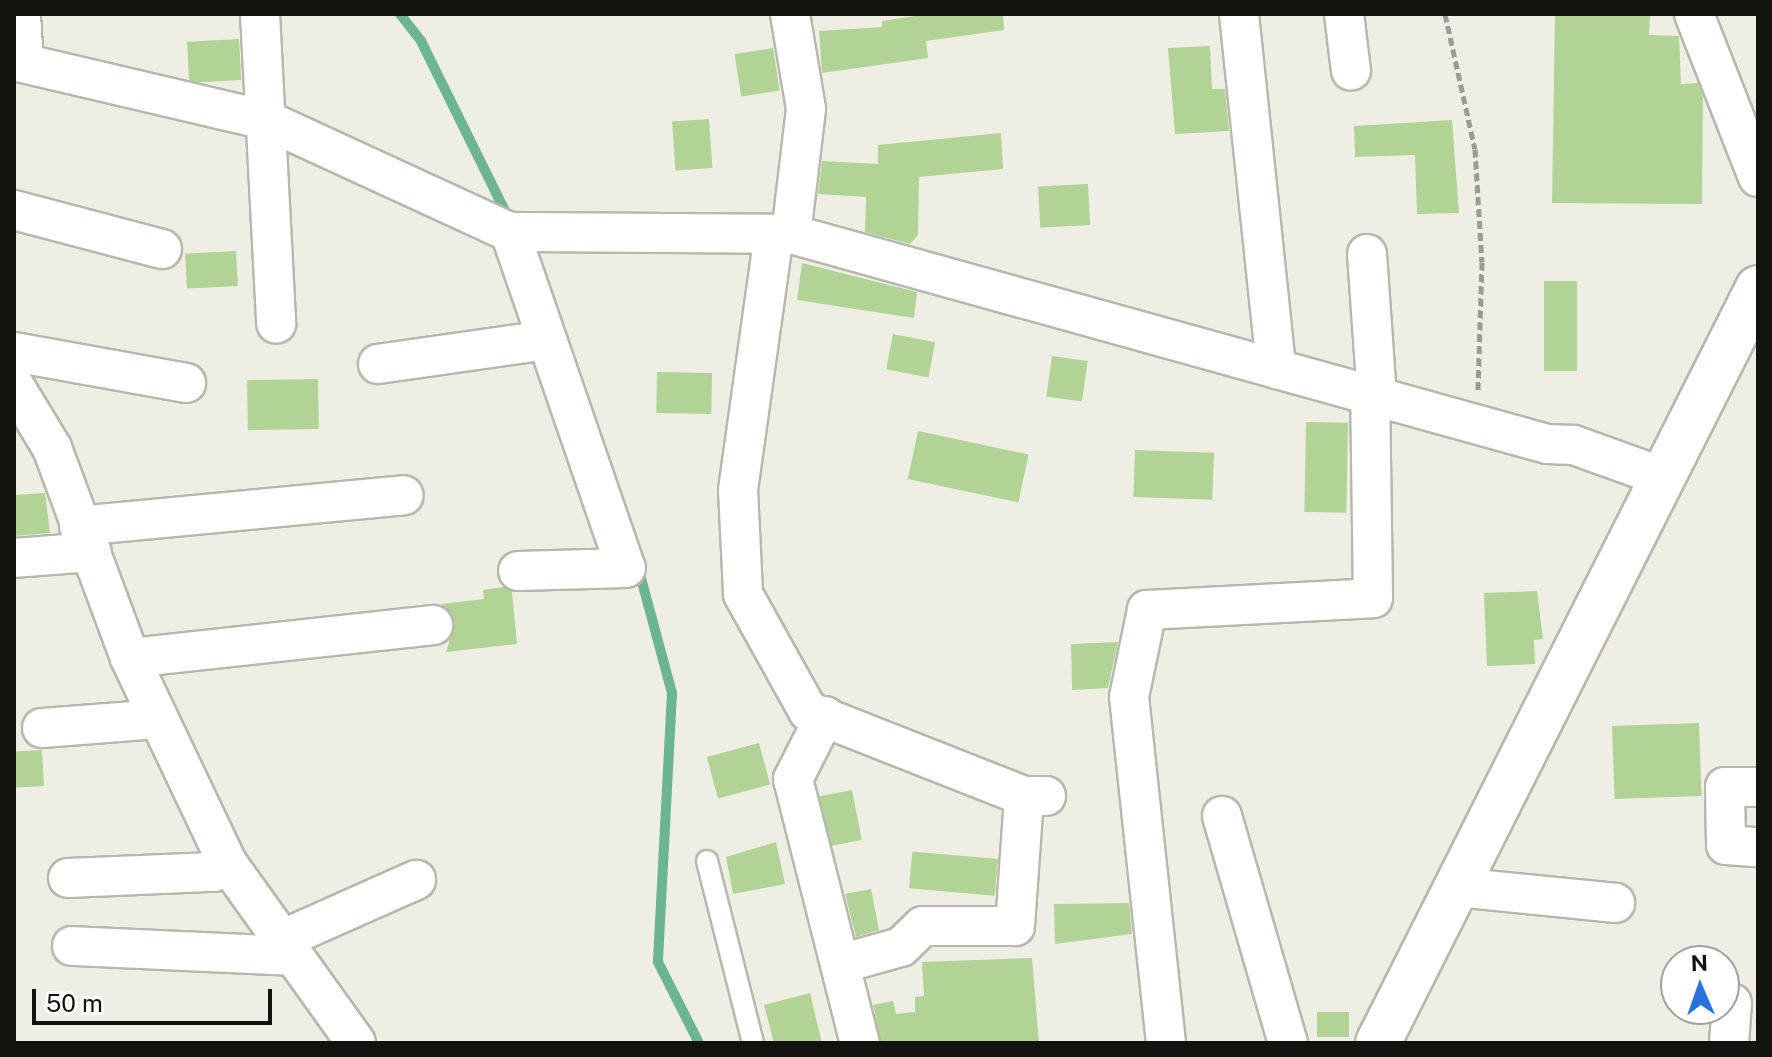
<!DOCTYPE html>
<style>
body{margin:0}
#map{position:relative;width:1772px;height:1057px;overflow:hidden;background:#efeee4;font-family:"Public Sans",sans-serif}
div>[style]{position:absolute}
.stream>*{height:10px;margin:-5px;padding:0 5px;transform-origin:5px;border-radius:5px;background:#6bb593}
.building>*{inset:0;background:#b1d396;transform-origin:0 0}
.path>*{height:5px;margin-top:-2.5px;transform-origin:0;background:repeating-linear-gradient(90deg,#9c9b93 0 8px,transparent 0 12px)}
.roads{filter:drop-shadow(2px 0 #b8b7ad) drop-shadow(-2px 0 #b8b7ad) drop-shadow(0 2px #b8b7ad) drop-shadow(0 -2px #b8b7ad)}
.service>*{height:20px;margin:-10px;padding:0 10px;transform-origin:10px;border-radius:10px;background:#fff}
.minor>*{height:38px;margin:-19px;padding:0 19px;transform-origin:19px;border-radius:19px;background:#fff}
.tertiary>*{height:44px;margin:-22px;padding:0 22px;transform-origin:22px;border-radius:22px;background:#fff}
span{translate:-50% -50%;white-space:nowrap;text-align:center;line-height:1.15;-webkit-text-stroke:8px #fff;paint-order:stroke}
.frame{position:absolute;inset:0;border:16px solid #12120e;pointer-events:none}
.north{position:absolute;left:1660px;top:945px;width:80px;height:80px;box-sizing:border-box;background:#fff;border:2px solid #a0a09f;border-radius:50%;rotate:358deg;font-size:22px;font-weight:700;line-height:32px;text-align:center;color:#12120e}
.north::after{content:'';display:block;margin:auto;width:28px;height:36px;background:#2971dd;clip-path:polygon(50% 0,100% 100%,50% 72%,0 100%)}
.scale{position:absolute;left:32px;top:989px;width:240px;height:36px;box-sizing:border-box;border:4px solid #12120e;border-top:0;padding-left:10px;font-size:24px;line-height:28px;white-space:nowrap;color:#12120e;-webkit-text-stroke:6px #fff;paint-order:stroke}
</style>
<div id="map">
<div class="stream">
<div style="left:400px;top:14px;width:34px;rotate:52deg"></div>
<div style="left:421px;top:41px;width:194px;rotate:63.7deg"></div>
<div style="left:638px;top:567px;width:131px;rotate:74.9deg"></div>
<div style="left:672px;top:693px;width:269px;rotate:93deg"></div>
<div style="left:658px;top:962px;width:91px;rotate:63.2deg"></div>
</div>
<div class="building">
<div style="clip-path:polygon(929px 14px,1003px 14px,1004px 30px,926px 41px,928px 58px,822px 73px,819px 31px,882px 27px,882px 21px)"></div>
<div style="clip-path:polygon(1555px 14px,1650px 14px,1649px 35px,1679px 36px,1681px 84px,1698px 83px,1703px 97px,1702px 204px,1552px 203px)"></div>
<div style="left:239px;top:39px;width:41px;height:52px;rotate:87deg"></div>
<div style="clip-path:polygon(1210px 46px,1212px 89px,1225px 89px,1229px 131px,1175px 134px,1168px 48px)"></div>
<div style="left:773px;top:48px;width:43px;height:39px;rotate:81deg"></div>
<div style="left:709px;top:119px;width:49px;height:37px;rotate:86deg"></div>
<div style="clip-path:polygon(1452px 120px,1459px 213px,1417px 214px,1415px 155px,1355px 157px,1354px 126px)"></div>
<div style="clip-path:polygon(1001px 133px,1003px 169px,919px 177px,918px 235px,910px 244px,865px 232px,866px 197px,818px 194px,822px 161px,878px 164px,878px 145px)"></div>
<div style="left:1088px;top:184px;width:41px;height:50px;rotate:87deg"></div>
<div style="left:236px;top:251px;width:35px;height:51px;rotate:87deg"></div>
<div style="clip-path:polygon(802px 263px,917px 292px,914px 318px,797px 300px)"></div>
<div style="left:1544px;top:281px;width:33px;height:90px"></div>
<div style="left:893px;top:334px;width:43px;height:36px;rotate:11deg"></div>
<div style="left:1052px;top:356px;width:36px;height:41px;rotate:8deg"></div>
<div style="left:657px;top:372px;width:55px;height:41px;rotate:1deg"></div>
<div style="left:318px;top:379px;width:50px;height:71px;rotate:89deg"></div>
<div style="left:1306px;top:422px;width:42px;height:90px;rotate:1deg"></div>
<div style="left:918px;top:431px;width:113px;height:49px;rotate:12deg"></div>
<div style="left:1135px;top:450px;width:79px;height:47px;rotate:2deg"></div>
<div style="clip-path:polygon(45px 493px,50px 533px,14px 536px,14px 495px)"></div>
<div style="clip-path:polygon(504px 587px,512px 592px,517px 644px,446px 652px,455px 623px,441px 604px,484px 599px,483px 590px)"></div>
<div style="clip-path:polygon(1537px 591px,1543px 639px,1534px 640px,1535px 664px,1487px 666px,1484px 593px)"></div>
<div style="clip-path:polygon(1118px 642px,1108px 688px,1072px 690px,1071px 644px)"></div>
<div style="left:1699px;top:723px;width:73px;height:87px;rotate:88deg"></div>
<div style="left:759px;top:743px;width:43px;height:54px;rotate:75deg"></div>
<div style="left:42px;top:750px;width:36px;height:28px;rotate:87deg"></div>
<div style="left:852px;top:790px;width:51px;height:33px;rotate:79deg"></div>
<div style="clip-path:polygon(776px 842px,785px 884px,733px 894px,726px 857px)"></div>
<div style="left:998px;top:859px;width:37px;height:86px;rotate:95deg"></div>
<div style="clip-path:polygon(871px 889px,879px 930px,856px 937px,845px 894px)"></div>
<div style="clip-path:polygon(1129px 903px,1132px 934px,1055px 944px,1054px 904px)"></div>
<div style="clip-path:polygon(1032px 958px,1039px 1043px,881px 1043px,873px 1005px,893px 1001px,896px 1014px,915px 1012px,915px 997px,924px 996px,922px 962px)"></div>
<div style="clip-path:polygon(810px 993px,822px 1043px,774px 1043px,764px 1005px)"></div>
<div style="left:1317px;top:1012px;width:32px;height:25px"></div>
</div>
<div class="path">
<div style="left:1445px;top:14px;width:138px;rotate:77.5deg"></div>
<div style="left:1475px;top:149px;width:113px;rotate:86.5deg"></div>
<div style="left:1482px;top:262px;width:130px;rotate:91.8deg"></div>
</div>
<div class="roads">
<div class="service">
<div style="left:707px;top:861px;width:188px;rotate:75.8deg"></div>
</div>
<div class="minor">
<div style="left:21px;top:14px;width:49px;rotate:86.5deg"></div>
<div style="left:260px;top:14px;width:310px;rotate:87deg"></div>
<div style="left:790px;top:14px;width:96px;rotate:80.4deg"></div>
<div style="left:806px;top:109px;width:126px;rotate:96.8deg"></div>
<div style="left:1239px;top:14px;width:357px;rotate:84deg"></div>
<div style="left:1344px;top:14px;width:57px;rotate:83deg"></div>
<div style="left:1694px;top:14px;width:175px;rotate:68.6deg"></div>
<div style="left:14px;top:61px;width:259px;rotate:13.2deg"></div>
<div style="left:266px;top:120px;width:268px;rotate:24.7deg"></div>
<div style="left:510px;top:232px;width:281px;rotate:0.4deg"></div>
<div style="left:791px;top:234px;width:785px;rotate:15.52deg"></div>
<div style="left:1547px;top:444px;width:27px;rotate:2deg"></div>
<div style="left:1574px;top:445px;width:91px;rotate:19.8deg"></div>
<div style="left:14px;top:210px;width:153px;rotate:14.8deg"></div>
<div style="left:510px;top:232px;width:355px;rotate:71deg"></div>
<div style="left:626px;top:568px;width:108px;rotate:178.4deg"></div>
<div style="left:774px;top:234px;width:259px;rotate:98deg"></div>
<div style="left:738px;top:490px;width:104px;rotate:87.2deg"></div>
<div style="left:743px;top:594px;width:134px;rotate:60.9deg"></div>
<div style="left:808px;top:711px;width:232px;rotate:21.5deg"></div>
<div style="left:1024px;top:796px;width:22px"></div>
<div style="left:1367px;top:254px;width:143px;rotate:86deg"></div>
<div style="left:14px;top:352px;width:175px;rotate:10.2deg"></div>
<div style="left:378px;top:364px;width:170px;rotate:-8.1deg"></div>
<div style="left:14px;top:385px;width:74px;rotate:58.9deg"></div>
<div style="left:52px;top:448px;width:224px;rotate:69.6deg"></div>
<div style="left:130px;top:658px;width:228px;rotate:64.6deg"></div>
<div style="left:228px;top:864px;width:220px;rotate:54.4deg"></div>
<div style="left:79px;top:526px;width:326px;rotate:-5.4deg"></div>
<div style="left:14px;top:558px;width:78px;rotate:-4.4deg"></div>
<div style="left:130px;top:658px;width:305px;rotate:-6.2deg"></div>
<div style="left:825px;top:716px;width:71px;rotate:116.9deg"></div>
<div style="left:793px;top:779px;width:272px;rotate:75.8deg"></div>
<div style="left:42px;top:728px;width:116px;rotate:-4.4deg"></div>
<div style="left:1758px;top:787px;width:33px;rotate:180deg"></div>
<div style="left:1725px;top:787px;width:58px;rotate:89deg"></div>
<div style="left:1726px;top:845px;width:32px;rotate:4deg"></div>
<div style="left:1222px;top:816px;width:236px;rotate:73.8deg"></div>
<div style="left:68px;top:878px;width:146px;rotate:-2.4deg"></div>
<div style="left:214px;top:872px;width:16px;rotate:-30deg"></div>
<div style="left:1456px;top:887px;width:160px;rotate:5.7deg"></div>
<div style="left:281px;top:940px;width:148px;rotate:-24deg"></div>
<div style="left:72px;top:946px;width:221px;rotate:2.6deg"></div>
<div style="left:840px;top:964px;width:63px;rotate:-15.6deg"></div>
<div style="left:901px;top:947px;width:30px;rotate:-44deg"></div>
<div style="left:923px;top:926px;width:92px"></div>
<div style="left:1015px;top:926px;width:130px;rotate:-86deg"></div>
<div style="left:1166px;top:1043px;width:348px;rotate:-96.1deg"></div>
<div style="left:1129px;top:697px;width:89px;rotate:-78.3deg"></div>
<div style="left:1147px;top:610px;width:226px;rotate:-3deg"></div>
<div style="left:1373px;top:598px;width:203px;rotate:-90.8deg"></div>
<div style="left:1729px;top:1043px;width:40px;rotate:-85.7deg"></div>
</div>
<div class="tertiary">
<div style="left:1378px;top:1043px;width:845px;rotate:-63.28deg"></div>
</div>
</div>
<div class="frame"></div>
<div class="north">N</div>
<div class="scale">50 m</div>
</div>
